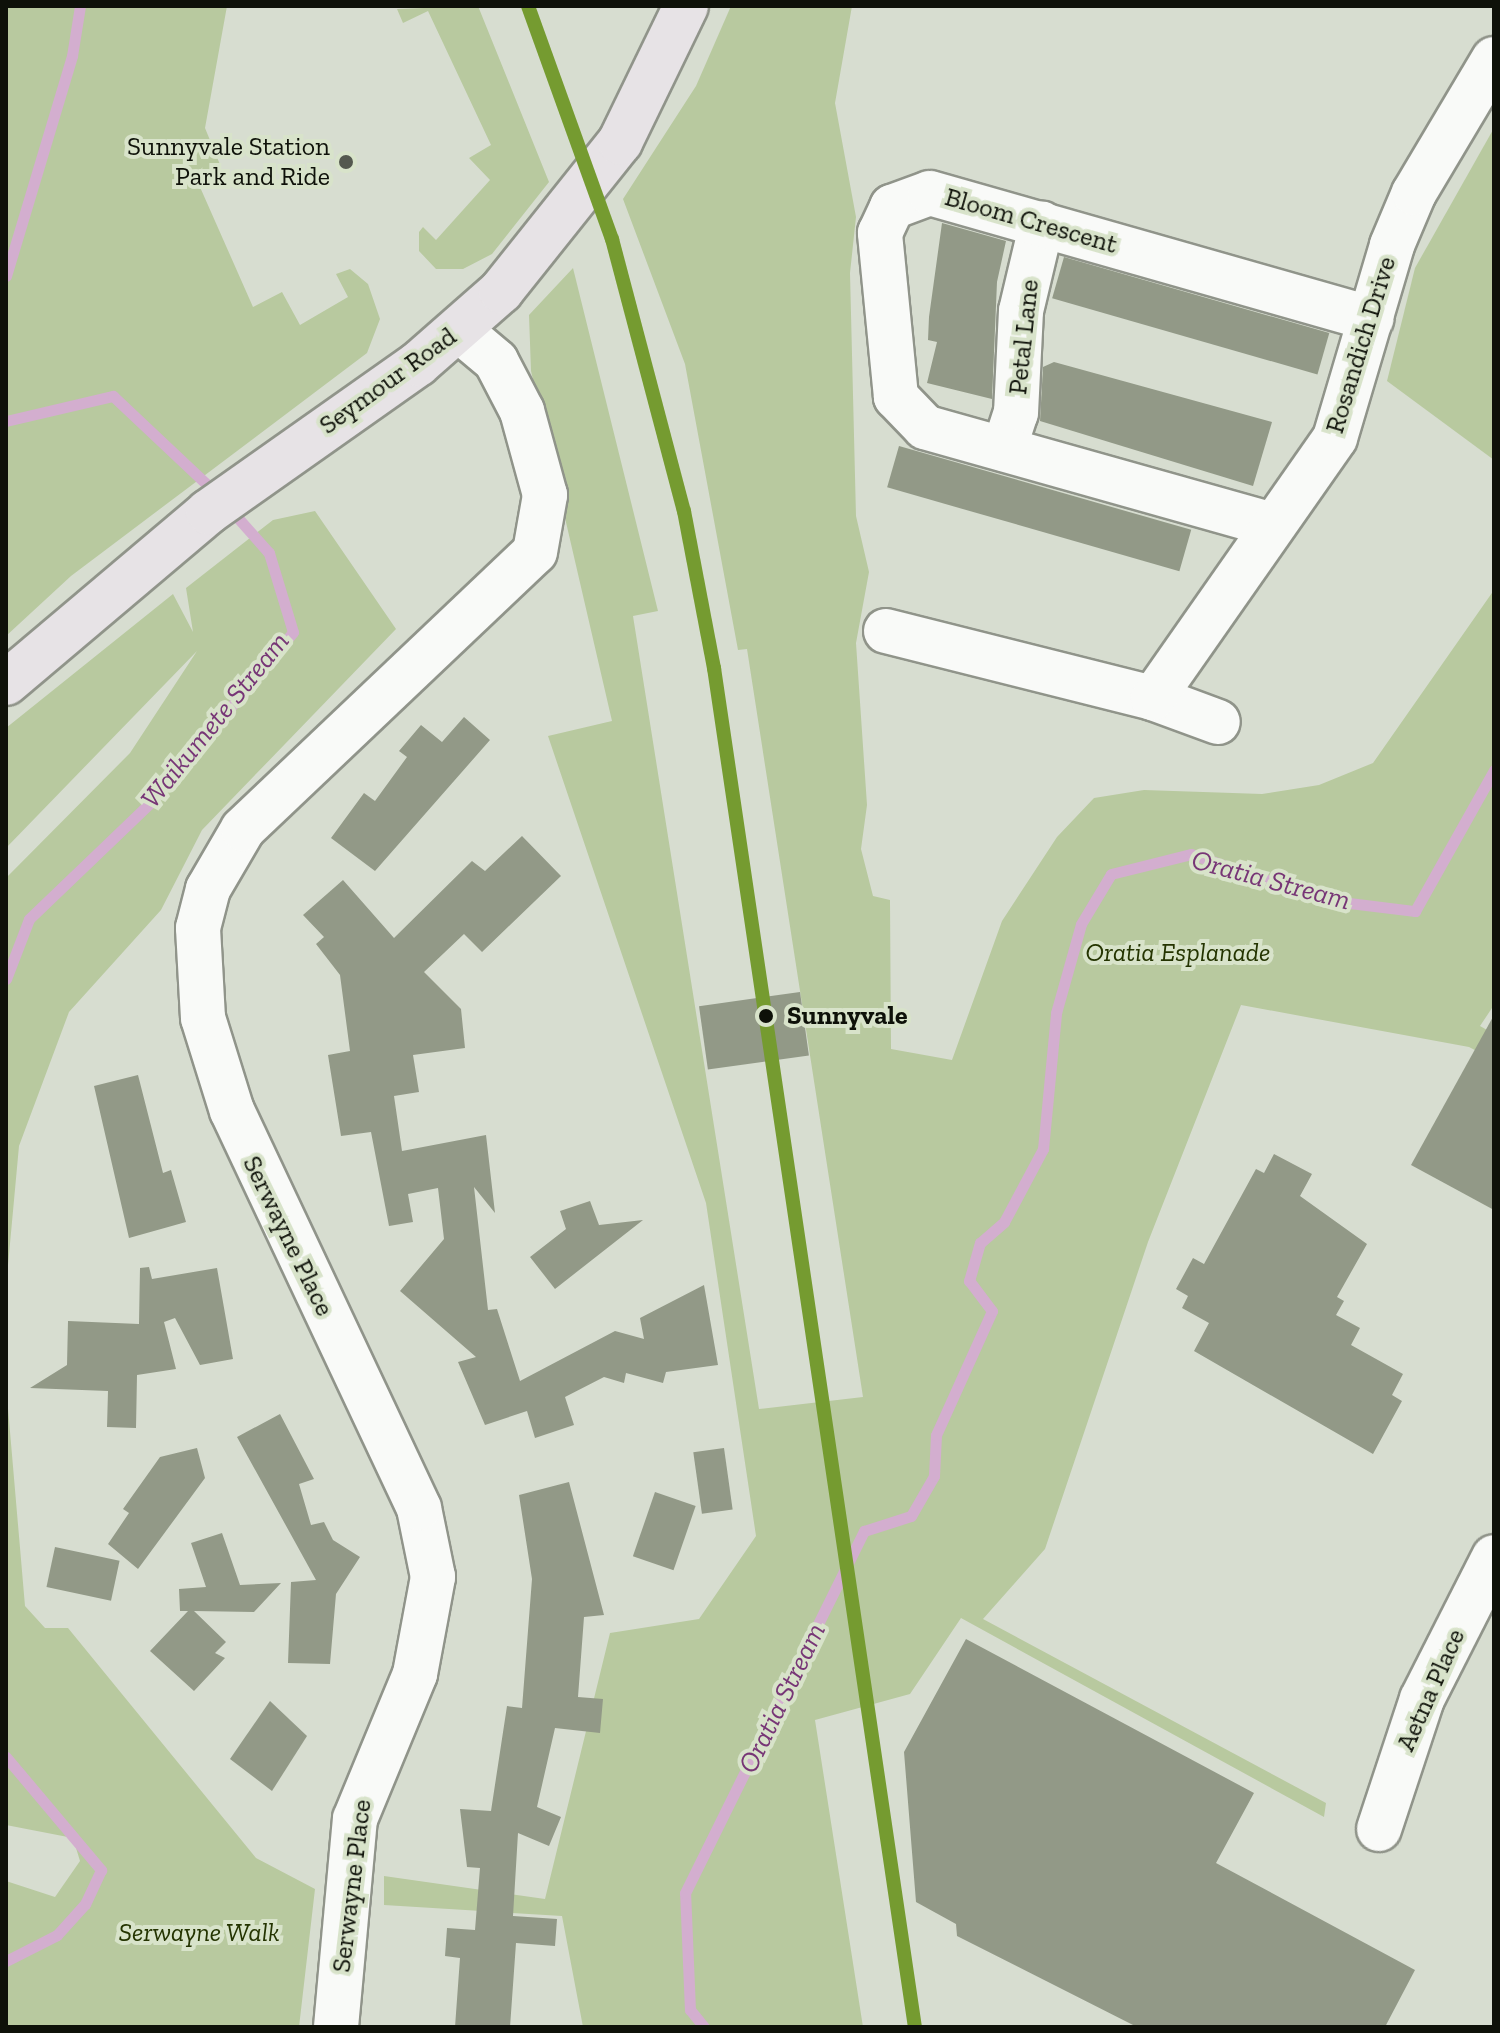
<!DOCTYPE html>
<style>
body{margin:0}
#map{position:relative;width:1500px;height:2033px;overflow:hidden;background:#d7ddd0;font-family:"Zilla Slab",serif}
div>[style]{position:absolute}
.green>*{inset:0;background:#b8c99f}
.stream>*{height:11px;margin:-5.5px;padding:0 5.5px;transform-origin:5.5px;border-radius:5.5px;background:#d3aecf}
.building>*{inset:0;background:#929987;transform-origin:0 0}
.roads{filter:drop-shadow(2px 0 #90948a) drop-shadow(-2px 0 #90948a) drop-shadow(0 2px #90948a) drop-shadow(0 -2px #90948a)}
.minor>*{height:44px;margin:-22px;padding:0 22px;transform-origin:22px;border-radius:22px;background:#f9faf8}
.major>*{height:44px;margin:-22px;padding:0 22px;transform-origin:22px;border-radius:22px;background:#e7e3e6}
.rail-1>*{height:14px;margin:-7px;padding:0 7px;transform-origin:7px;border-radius:7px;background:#759b30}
.dots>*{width:22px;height:22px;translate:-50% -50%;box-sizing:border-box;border:4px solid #d8e3ca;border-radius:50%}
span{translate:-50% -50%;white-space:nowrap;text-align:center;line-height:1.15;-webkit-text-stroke:8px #d8e3ca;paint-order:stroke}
.poi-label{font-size:26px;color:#0e1109}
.right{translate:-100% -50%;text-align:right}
.street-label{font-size:26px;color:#0e1109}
.park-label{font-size:26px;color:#243401;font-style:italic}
.stop-label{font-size:26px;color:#0e1109;font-weight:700}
.left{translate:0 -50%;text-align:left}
.water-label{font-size:28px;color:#773676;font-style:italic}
.frame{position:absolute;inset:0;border:8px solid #0e1109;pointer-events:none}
</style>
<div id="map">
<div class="green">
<div style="clip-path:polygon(6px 6px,227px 6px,205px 128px,221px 167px,196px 178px,253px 307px,282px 292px,300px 325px,348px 297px,336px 274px,350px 269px,368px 284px,380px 319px,367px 353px,71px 576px,6px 636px)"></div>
<div style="clip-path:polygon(478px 6px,549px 182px,492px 254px,463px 269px,436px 269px,419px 251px,419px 232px,423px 227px,436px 240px,490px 180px,469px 158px,491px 145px,428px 11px,403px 23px,397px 9px)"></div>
<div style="clip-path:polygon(731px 6px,852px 6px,835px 103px,856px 217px,850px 273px,856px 516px,869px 572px,856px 643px,867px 805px,861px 849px,873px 896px,890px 900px,891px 1049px,952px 1060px,1002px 921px,1057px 837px,1094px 798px,1144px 790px,1262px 794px,1319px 785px,1373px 763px,1494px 590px,1494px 1005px,1480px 1026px,1494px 1034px,1494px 1060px,1469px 1047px,1241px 1005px,1148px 1242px,1045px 1549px,983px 1619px,1326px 1803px,1324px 1817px,961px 1618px,910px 1694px,815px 1720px,863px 2027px,583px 2027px,562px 1916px,384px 1905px,384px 1876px,545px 1899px,610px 1633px,699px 1619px,756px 1536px,706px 1203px,548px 736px,612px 721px,531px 371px,529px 315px,573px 268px,658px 611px,633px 616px,759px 1409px,863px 1397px,747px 649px,738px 650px,685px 364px,623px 199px,696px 86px)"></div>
<div style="clip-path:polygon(1494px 128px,1494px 460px,1387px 381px,1415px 268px)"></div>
<div style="clip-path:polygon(315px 511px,396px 629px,202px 830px,161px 910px,69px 1012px,19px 1146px,6px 1287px,6px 878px,130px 753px,197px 651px,6px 848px,6px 728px,173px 594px,193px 632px,186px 588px,273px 520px)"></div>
<div style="clip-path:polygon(6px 1385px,25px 1606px,45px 1628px,68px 1628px,256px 1858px,315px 1889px,299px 2027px,6px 2027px,6px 1881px,55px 1897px,80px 1861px,73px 1838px,6px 1825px)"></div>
</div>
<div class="stream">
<div style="left:6px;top:276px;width:230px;rotate:-73.3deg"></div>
<div style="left:72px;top:56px;width:51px;rotate:-80.9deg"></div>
<div style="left:6px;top:421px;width:110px;rotate:-13.2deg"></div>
<div style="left:113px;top:396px;width:144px;rotate:43.3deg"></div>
<div style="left:6px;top:979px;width:64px;rotate:-69deg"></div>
<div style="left:29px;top:919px;width:173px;rotate:-43.8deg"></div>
<div style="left:154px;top:799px;width:217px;rotate:-50.2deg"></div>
<div style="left:293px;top:632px;width:83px;rotate:-106.9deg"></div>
<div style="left:269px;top:553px;width:60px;rotate:-131.6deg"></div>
<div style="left:6px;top:1757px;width:148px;rotate:49.9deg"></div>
<div style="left:101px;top:1870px;width:38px;rotate:115deg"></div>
<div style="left:85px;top:1904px;width:42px;rotate:132.1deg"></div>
<div style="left:57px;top:1935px;width:57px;rotate:153deg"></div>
<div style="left:704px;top:2027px;width:22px;rotate:-129deg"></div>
<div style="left:690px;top:2010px;width:117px;rotate:-92.4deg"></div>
<div style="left:685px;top:1893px;width:404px;rotate:-63.7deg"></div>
<div style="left:864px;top:1531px;width:49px;rotate:-17.7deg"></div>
<div style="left:911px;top:1516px;width:46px;rotate:-60.1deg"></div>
<div style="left:934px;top:1476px;width:41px;rotate:-87.2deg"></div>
<div style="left:936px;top:1435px;width:136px;rotate:-65.7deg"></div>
<div style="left:992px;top:1311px;width:38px;rotate:-127deg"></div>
<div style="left:969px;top:1281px;width:40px;rotate:-74deg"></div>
<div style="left:980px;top:1243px;width:32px;rotate:-41deg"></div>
<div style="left:1004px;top:1222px;width:83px;rotate:-61.9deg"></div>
<div style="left:1043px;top:1149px;width:137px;rotate:-84.5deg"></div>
<div style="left:1056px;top:1013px;width:92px;rotate:-74.3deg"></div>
<div style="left:1081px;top:924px;width:58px;rotate:-59deg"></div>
<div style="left:1111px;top:874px;width:82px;rotate:-14deg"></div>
<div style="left:1191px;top:854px;width:142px;rotate:18.9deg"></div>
<div style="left:1325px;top:900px;width:91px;rotate:7deg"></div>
<div style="left:1415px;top:911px;width:162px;rotate:-60.7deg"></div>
</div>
<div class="building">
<div style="clip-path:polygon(942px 223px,1006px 241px,997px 282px,992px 399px,927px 383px,937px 342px,928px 340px,929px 317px)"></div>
<div style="left:1064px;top:257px;width:276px;height:43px;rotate:16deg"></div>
<div style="clip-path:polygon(1054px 362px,1272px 422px,1253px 486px,1040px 421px,1043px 367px)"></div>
<div style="left:899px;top:446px;width:304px;height:43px;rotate:16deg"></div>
<div style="clip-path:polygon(464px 717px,490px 740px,375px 871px,331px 838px,364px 793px,375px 801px,407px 757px,399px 751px,421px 725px,442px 742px)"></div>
<div style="clip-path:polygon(522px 836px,561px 876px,482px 952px,464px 934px,424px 972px,461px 1009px,465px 1048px,413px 1055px,419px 1092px,394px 1096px,402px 1151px,486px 1135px,495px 1213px,474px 1187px,488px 1310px,497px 1309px,520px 1381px,615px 1331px,644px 1339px,640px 1318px,704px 1285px,718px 1365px,666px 1372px,663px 1383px,626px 1373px,624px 1383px,604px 1377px,565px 1397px,574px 1425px,535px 1438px,527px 1411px,485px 1425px,458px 1362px,476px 1357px,400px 1291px,444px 1239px,438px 1188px,408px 1194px,413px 1222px,389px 1226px,371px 1132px,341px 1136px,328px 1055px,350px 1051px,340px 975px,316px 944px,324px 937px,303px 915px,343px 880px,394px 938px,472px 861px,485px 871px)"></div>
<div style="left:800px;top:992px;width:64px;height:102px;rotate:82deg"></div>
<div style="clip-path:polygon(1494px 1015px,1494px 1210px,1411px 1165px)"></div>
<div style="clip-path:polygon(138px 1075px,163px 1173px,171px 1170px,186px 1222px,129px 1238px,94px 1086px)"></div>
<div style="clip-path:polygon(1274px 1154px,1312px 1174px,1300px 1196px,1367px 1244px,1337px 1297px,1344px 1301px,1336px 1315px,1360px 1328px,1351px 1345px,1403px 1374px,1392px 1395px,1402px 1401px,1373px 1454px,1194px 1351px,1209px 1323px,1182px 1308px,1188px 1296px,1176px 1289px,1193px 1258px,1204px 1264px,1256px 1169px,1264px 1173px)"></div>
<div style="clip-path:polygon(590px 1201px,599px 1225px,643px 1220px,555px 1289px,530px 1257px,566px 1229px,560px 1211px)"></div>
<div style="clip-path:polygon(149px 1267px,152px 1279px,217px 1268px,233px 1359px,200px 1365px,175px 1318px,164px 1322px,176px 1369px,137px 1375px,136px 1428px,107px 1427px,108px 1391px,30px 1388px,67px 1365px,68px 1321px,139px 1324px,140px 1268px)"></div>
<div style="clip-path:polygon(280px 1414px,314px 1479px,299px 1484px,311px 1525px,324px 1522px,333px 1540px,360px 1557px,336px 1594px,330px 1664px,288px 1663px,291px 1582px,316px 1580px,237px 1437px)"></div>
<div style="clip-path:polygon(197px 1448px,205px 1478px,138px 1569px,108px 1544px,129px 1513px,123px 1509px,160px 1457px)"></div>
<div style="left:724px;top:1448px;width:62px;height:31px;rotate:82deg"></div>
<div style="clip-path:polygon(569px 1482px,604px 1615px,584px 1617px,578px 1697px,603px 1699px,600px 1733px,555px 1728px,537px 1807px,561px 1817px,549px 1846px,518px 1833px,513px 1916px,557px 1919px,555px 1946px,516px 1943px,510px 2027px,455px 2027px,460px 1958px,445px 1956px,447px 1928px,475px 1930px,480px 1868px,467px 1867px,460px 1809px,491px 1811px,507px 1706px,522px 1708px,532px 1579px,519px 1495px)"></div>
<div style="left:655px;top:1492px;width:43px;height:68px;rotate:19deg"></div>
<div style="clip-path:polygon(222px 1533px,240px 1585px,281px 1583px,254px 1612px,194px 1611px,226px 1642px,215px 1653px,225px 1658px,194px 1691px,150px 1651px,188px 1611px,180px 1611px,179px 1589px,206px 1587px,191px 1543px)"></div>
<div style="left:55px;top:1547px;width:66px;height:41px;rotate:12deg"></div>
<div style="clip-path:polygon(966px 1639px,1254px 1793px,1216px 1863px,1415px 1970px,1385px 2027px,1137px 2027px,957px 1936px,956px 1924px,916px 1902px,904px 1752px)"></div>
<div style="clip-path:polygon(270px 1701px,307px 1736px,272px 1791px,230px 1759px)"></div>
</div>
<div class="roads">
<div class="minor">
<div style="left:1004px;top:449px;width:38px;rotate:-72deg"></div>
<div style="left:1016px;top:413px;width:102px;rotate:-87.2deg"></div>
<div style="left:1021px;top:311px;width:90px;rotate:-76.6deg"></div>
<div style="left:1269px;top:524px;width:357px;rotate:-164.3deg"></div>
<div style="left:925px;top:427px;width:42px;rotate:-134deg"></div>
<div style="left:896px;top:397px;width:165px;rotate:-95.6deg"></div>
<div style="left:880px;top:233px;width:29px;rotate:-65deg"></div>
<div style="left:892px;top:207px;width:40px;rotate:-20.2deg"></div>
<div style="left:930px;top:193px;width:459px;rotate:15.9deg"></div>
<div style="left:886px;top:631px;width:275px;rotate:14.1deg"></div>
<div style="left:1153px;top:698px;width:69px;rotate:20.3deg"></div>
<div style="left:1153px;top:698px;width:317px;rotate:-55deg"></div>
<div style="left:1335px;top:438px;width:201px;rotate:-73.5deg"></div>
<div style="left:1392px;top:245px;width:56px;rotate:-67.1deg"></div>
<div style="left:1414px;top:193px;width:156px;rotate:-59.2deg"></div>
<div style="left:1379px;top:1829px;width:137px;rotate:-71.7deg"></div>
<div style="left:1422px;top:1699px;width:159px;rotate:-63.1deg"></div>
<div style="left:336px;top:2027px;width:209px;rotate:-84.8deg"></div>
<div style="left:355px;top:1819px;width:157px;rotate:-67.5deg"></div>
<div style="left:415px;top:1674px;width:99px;rotate:-79.5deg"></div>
<div style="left:433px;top:1577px;width:70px;rotate:-101.5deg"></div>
<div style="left:419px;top:1508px;width:439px;rotate:-115.2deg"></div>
<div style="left:232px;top:1111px;width:97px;rotate:-107.3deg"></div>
<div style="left:203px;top:1018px;width:90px;rotate:-93.2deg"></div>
<div style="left:198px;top:928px;width:40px;rotate:-75.6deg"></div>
<div style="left:208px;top:889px;width:69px;rotate:-59.7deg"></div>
<div style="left:243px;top:829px;width:402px;rotate:-43.5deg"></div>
<div style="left:535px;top:552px;width:58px;rotate:-80deg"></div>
<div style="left:545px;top:495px;width:87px;rotate:-105.3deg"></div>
<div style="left:522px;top:411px;width:56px;rotate:-117.5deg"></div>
<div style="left:496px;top:361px;width:48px;rotate:-140deg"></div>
</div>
<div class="major">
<div style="left:6px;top:683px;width:265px;rotate:-40.2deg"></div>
<div style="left:208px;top:512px;width:257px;rotate:-35.2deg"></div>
<div style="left:418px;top:364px;width:111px;rotate:-41.3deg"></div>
<div style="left:501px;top:291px;width:191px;rotate:-51.4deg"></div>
<div style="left:620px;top:142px;width:151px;rotate:-64.1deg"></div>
</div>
</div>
<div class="rail-1">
<div style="left:528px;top:6px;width:248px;rotate:70.2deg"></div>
<div style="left:612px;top:239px;width:281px;rotate:75.2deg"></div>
<div style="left:684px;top:511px;width:160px;rotate:79.2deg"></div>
<div style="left:714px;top:668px;width:1374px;rotate:81.59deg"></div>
</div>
<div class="dots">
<div style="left:346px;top:162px;background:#54584f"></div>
<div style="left:766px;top:1016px;background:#0e1109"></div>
</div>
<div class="poi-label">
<span class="right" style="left:330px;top:162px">Sunnyvale Station<br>Park and Ride</span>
</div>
<div class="street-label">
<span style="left:1031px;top:221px;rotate:16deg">Bloom Crescent</span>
<span style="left:1024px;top:337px;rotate:-84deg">Petal Lane</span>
<span style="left:1361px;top:345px;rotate:-73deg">Rosandich Drive</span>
<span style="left:388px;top:381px;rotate:-36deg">Seymour Road</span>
<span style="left:288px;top:1236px;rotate:64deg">Serwayne Place</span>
<span style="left:1431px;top:1690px;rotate:-66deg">Aetna Place</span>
<span style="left:352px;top:1886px;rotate:-83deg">Serwayne Place</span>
</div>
<div class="park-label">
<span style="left:1178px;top:953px">Oratia Esplanade</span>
<span style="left:199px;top:1933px">Serwayne Walk</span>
</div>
<div class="stop-label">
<span class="left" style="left:787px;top:1016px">Sunnyvale</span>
</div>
<div class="water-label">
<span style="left:215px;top:720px;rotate:-51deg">Waikumete Stream</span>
<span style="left:1271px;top:880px;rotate:15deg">Oratia Stream</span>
<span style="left:782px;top:1698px;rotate:-64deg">Oratia Stream</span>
</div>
<div class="frame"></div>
</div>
